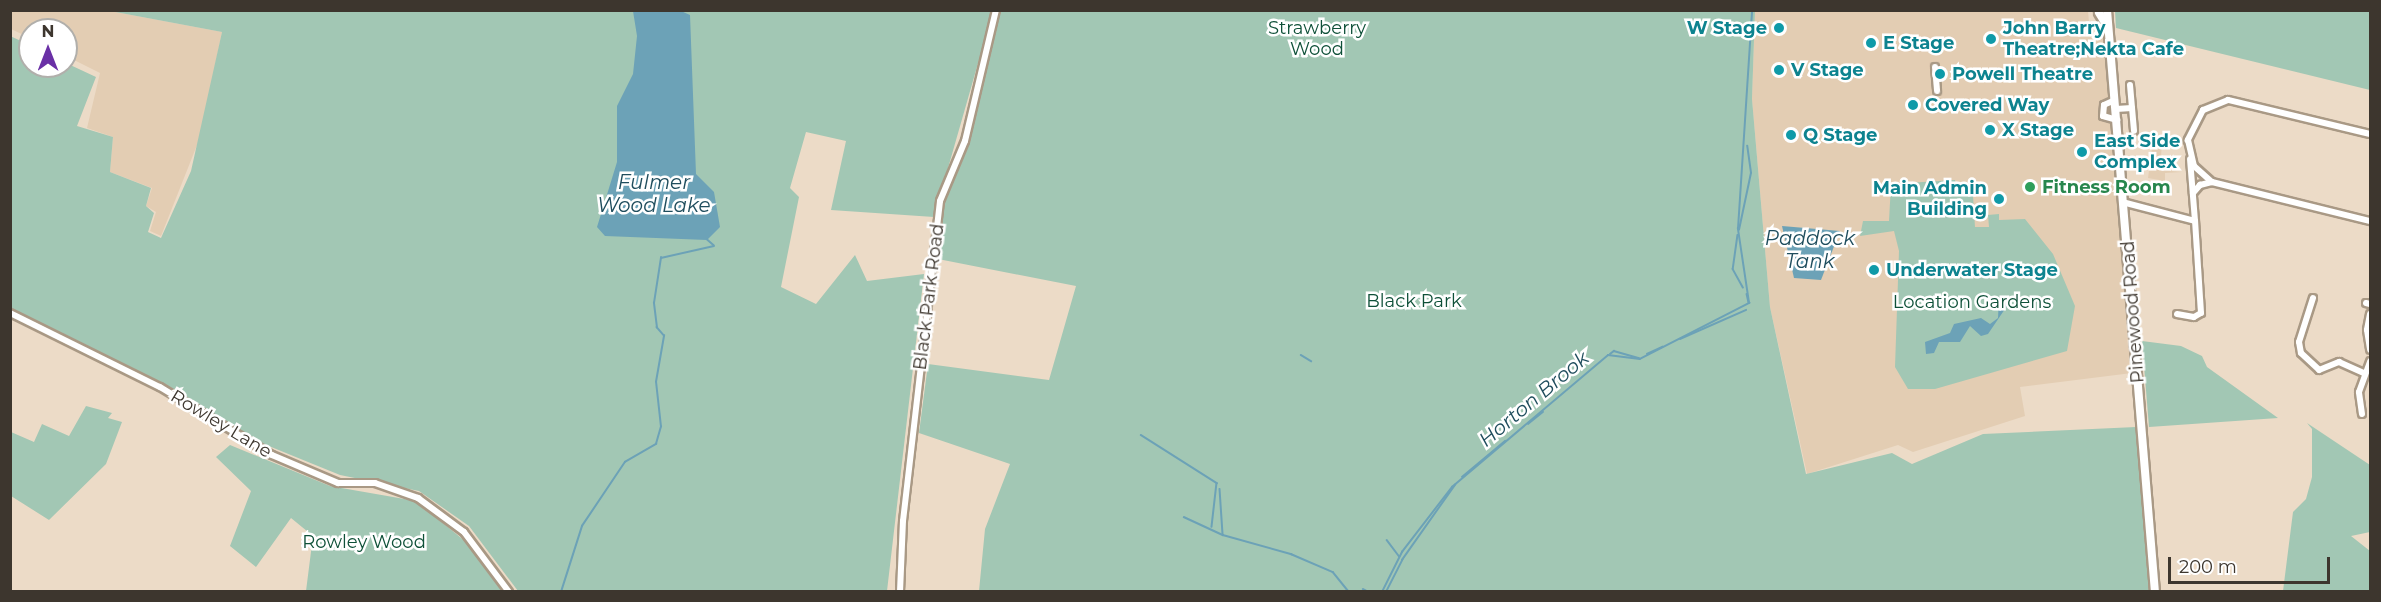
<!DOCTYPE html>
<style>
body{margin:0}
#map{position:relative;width:2381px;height:602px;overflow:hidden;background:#ecdbc7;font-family:Montserrat,sans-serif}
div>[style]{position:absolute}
.built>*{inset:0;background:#e3cdb3}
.green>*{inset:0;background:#a2c7b4}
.water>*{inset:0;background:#6ca2b7}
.stream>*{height:1.5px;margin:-0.75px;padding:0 0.75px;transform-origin:0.75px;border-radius:0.75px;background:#6ca2b7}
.roads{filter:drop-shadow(2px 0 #a99985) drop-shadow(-2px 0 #a99985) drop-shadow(0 2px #a99985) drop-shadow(0 -2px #a99985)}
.minor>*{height:6px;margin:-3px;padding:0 3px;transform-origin:3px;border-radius:3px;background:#fff}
.tertiary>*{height:8px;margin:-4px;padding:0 4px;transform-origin:4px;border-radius:4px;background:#fff}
.dots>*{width:16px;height:16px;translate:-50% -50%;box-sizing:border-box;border:3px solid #fff;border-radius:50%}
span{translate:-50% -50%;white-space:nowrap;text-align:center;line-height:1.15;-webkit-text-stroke:5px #fff;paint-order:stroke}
.culture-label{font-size:18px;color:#0d838f;font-weight:700}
.right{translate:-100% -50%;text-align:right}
.left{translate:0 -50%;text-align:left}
.park-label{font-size:18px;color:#0e5038}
.leisure-label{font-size:18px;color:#27864d;font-weight:700}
.street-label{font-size:18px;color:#3d362e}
.water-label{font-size:20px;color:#1f4d5d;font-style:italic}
.frame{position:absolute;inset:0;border:12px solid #3d362e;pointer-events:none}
.north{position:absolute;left:18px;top:18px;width:60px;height:60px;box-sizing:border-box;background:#fff;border:2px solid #b1afab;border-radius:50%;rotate:0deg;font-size:16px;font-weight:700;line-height:24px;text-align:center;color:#3d362e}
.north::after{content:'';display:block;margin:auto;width:21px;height:27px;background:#6a30a6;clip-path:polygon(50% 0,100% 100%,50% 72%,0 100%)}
.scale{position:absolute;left:2168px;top:557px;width:162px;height:27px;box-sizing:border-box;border:3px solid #3d362e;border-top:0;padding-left:8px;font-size:18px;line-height:21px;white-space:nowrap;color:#3d362e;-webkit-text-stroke:4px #fff;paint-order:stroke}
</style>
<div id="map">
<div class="built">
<div style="clip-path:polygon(10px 11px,110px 11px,222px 32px,201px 135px,161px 236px,150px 231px,156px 212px,146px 206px,152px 188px,110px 172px,113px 137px,87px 128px,100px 73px,66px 56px,66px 30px,30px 30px,30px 38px,11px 29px)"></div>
<div style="clip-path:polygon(1755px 11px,2088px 11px,2089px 22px,2097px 22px,2104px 30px,2132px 373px,2020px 387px,2025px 416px,1913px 452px,1898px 445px,1807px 474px,1770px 307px,1752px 99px)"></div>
<div style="clip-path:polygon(2153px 141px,2162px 143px,2160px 170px,2182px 172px,2165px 173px,2165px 181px,2148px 178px)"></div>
</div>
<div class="green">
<div style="clip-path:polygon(110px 11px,993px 11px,934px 217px,831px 210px,846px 141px,806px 132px,790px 188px,799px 197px,781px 287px,816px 304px,855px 255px,867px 281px,924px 274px,887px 591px,518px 591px,469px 526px,419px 491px,340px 475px,239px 434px,89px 347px,11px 309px,10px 36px,30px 45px,30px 66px,66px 63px,96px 77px,77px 126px,113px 137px,110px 172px,151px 188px,146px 206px,154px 213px,148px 232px,161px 238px,191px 171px,222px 32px)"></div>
<div style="clip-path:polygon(1000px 11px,1755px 11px,1752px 99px,1770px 307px,1806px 474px,1892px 453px,1912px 464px,1983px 434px,2136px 427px,2149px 591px,979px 591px,985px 529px,1010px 464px,919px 433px,928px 364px,1049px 380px,1076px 286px,938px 259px,945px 200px,970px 138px)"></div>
<div style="clip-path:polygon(2115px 11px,2370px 11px,2370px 90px,2116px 28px)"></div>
<div style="clip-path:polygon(1955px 180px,1956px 188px,1963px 191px,1972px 180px,1975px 227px,1989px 227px,1988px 215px,1999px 214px,1999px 220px,2025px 219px,2053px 254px,2075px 306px,2067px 351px,1935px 389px,1908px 389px,1895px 367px,1899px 251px,1894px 231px,1860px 236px,1863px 221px,1889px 221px,1891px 184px)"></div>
<div style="clip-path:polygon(2142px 341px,2181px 346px,2202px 356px,2207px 367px,2278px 418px,2149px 427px)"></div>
<div style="clip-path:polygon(86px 406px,112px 413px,108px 418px,122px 422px,106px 464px,49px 520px,11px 496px,11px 432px,34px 442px,42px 424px,69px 436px)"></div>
<div style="clip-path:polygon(2307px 423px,2370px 465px,2370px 532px,2351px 536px,2370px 551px,2370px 591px,2283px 591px,2293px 512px,2306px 499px,2312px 477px,2312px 429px)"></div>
<div style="clip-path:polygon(230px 445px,330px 486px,416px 501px,471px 546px,504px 591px,306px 591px,313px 536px,291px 518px,256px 567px,230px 546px,251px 491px,216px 457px)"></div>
</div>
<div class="water">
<div style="clip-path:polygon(633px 11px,681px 11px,690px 15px,696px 174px,714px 192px,720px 227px,707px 240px,605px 236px,597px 227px,617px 162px,617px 106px,633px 74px,637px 36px)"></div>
<div style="clip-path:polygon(1782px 226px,1840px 231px,1821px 280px,1794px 278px)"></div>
<div style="clip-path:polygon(1999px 298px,2007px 306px,1988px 334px,1981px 336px,1970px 326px,1960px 342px,1939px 342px,1934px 353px,1926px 354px,1925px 342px,1950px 333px,1954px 324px,1981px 318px,1990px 324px,1998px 318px)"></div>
</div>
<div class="stream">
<div style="left:1739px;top:230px;width:58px;rotate:-78.1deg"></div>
<div style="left:1751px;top:173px;width:27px;rotate:-98deg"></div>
<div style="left:1738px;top:235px;width:34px;rotate:98deg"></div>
<div style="left:1733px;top:269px;width:21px;rotate:61deg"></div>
<div style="left:1747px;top:294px;width:9px;rotate:77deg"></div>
<div style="left:1680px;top:339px;width:72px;rotate:-23.7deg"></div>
<div style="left:1610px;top:354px;width:5px;rotate:-37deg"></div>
<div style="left:1614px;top:351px;width:26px;rotate:16deg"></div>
<div style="left:1647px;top:354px;width:17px;rotate:-25deg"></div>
<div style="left:1301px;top:355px;width:12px;rotate:31deg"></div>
<div style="left:1528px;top:424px;width:19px;rotate:-39deg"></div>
<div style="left:1141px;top:435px;width:90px;rotate:32.3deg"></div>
<div style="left:1217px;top:483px;width:44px;rotate:96.5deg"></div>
<div style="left:1462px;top:477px;width:56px;rotate:-39.9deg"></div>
<div style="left:1220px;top:489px;width:45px;rotate:86.2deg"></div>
<div style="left:1184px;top:517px;width:43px;rotate:24.8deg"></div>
<div style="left:1223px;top:535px;width:71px;rotate:15.6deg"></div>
<div style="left:1291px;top:554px;width:46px;rotate:23.2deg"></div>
<div style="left:1333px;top:572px;width:26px;rotate:51deg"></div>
<div style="left:1387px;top:540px;width:20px;rotate:53deg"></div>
<div style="left:1363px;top:589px;width:7px;rotate:27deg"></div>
<div style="left:561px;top:592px;width:69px;rotate:-72.3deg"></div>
<div style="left:582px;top:526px;width:77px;rotate:-56.1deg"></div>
<div style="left:625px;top:462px;width:36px;rotate:-30deg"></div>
<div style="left:656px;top:444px;width:18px;rotate:-74deg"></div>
<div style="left:661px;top:427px;width:45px;rotate:-96.3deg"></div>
<div style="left:656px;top:382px;width:47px;rotate:-80.1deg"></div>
<div style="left:664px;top:336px;width:11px;rotate:-131deg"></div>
<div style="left:657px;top:328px;width:25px;rotate:-97deg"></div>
<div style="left:654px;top:303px;width:46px;rotate:-81.2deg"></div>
<div style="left:661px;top:258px;width:54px;rotate:-12.8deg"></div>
<div style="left:714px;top:246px;width:9px;rotate:-139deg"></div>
<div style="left:1382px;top:592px;width:45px;rotate:-63.4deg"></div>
<div style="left:1402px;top:552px;width:82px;rotate:-52.4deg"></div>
<div style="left:1452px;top:487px;width:204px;rotate:-40.2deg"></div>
<div style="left:1608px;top:355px;width:32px;rotate:7deg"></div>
<div style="left:1640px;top:359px;width:123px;rotate:-27.2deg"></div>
<div style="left:1749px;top:303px;width:75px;rotate:-98.5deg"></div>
<div style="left:1738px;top:229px;width:219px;rotate:-86.3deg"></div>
<div style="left:1386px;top:592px;width:36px;rotate:-63deg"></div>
<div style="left:1402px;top:560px;width:92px;rotate:-54.8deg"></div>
</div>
<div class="roads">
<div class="minor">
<div style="left:1935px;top:67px;width:24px;rotate:85deg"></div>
<div style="left:2130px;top:85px;width:46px;rotate:85deg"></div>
<div style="left:2115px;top:100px;width:12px;rotate:156deg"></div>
<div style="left:2104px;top:105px;width:11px;rotate:95deg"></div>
<div style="left:2103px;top:116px;width:15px;rotate:16deg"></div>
<div style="left:2116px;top:109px;width:16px;rotate:-4deg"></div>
<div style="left:2370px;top:134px;width:146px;rotate:-166.5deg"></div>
<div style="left:2228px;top:100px;width:27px;rotate:158deg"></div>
<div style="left:2203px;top:110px;width:34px;rotate:117deg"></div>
<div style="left:2188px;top:140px;width:27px;rotate:77deg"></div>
<div style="left:2194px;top:166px;width:24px;rotate:42deg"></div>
<div style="left:2212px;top:182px;width:163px;rotate:13.9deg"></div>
<div style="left:2193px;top:193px;width:11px;rotate:-49deg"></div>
<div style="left:2200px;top:185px;width:12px;rotate:-14deg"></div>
<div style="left:2126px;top:203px;width:71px;rotate:14.6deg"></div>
<div style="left:2195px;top:221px;width:62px;rotate:-94.6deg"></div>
<div style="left:2313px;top:298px;width:46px;rotate:107.7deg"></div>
<div style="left:2299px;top:342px;width:11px;rotate:80deg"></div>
<div style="left:2301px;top:353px;width:25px;rotate:43deg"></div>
<div style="left:2319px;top:370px;width:22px;rotate:-22deg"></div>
<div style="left:2339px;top:362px;width:27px;rotate:24deg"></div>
<div style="left:2366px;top:303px;width:4px;rotate:14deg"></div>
<div style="left:10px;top:313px;width:167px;rotate:26.3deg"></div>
<div style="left:160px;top:387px;width:131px;rotate:31.3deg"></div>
<div style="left:272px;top:455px;width:72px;rotate:23deg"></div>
<div style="left:338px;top:483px;width:37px"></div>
<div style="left:375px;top:483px;width:46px;rotate:19.2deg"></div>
<div style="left:418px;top:498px;width:57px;rotate:36.5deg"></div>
<div style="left:464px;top:532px;width:75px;rotate:53.1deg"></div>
<div style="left:2177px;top:314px;width:17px;rotate:10deg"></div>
<div style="left:2194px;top:317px;width:8px;rotate:-30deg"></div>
<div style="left:2201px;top:313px;width:92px;rotate:-93.7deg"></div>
<div style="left:2370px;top:314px;width:16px;rotate:101deg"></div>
<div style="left:2367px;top:330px;width:20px;rotate:81deg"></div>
<div style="left:2362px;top:414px;width:22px;rotate:-98deg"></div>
<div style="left:2359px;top:392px;width:33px;rotate:-70deg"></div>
<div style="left:900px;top:592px;width:71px;rotate:-87.6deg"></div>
<div style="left:903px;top:521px;width:322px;rotate:-83.4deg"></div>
<div style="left:940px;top:201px;width:65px;rotate:-67.4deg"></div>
<div style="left:965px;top:141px;width:135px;rotate:-76.7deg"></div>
</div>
<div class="tertiary">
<div style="left:2107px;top:10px;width:584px;rotate:85.29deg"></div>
<div style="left:2099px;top:13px;width:15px;rotate:58deg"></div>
</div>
</div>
<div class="dots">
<div style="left:1779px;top:28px;background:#0f9aa8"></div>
<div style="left:1991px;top:39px;background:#0f9aa8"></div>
<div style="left:1871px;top:43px;background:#0f9aa8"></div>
<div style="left:1779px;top:70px;background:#0f9aa8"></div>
<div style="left:1940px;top:74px;background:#0f9aa8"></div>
<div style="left:1913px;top:105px;background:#0f9aa8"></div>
<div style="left:1990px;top:130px;background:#0f9aa8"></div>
<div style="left:1791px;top:135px;background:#0f9aa8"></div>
<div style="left:2082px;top:152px;background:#0f9aa8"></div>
<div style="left:2030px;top:187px;background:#2e9e5b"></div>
<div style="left:1999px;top:199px;background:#0f9aa8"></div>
<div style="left:1874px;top:270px;background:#0f9aa8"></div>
</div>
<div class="culture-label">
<span class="right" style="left:1767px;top:28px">W Stage</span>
<span class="left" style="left:2003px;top:39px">John Barry<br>Theatre;Nekta Cafe</span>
<span class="left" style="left:1883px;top:43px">E Stage</span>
<span class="left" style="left:1791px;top:70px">V Stage</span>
<span class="left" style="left:1952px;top:74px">Powell Theatre</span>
<span class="left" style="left:1925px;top:105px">Covered Way</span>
<span class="left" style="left:2002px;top:130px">X Stage</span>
<span class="left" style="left:1803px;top:135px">Q Stage</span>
<span class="left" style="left:2094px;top:152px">East Side<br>Complex</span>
<span class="right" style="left:1987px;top:199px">Main Admin<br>Building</span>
<span class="left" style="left:1886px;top:270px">Underwater Stage</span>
</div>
<div class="park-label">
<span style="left:1317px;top:39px">Strawberry<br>Wood</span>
<span style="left:1414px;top:301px">Black Park</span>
<span style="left:1972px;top:302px">Location Gardens</span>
<span style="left:364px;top:542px">Rowley Wood</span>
</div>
<div class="leisure-label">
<span class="left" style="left:2042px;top:187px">Fitness Room</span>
</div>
<div class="street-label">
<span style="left:929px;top:297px;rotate:-83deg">Black Park Road</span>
<span style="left:2133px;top:312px;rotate:-94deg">Pinewood Road</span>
<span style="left:221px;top:424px;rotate:31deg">Rowley Lane</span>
</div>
<div class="water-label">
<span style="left:654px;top:194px">Fulmer<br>Wood Lake</span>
<span style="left:1810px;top:250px">Paddock<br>Tank</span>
<span style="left:1534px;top:399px;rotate:-40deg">Horton Brook</span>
</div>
<div class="frame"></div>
<div class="north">N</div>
<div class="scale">200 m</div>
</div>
